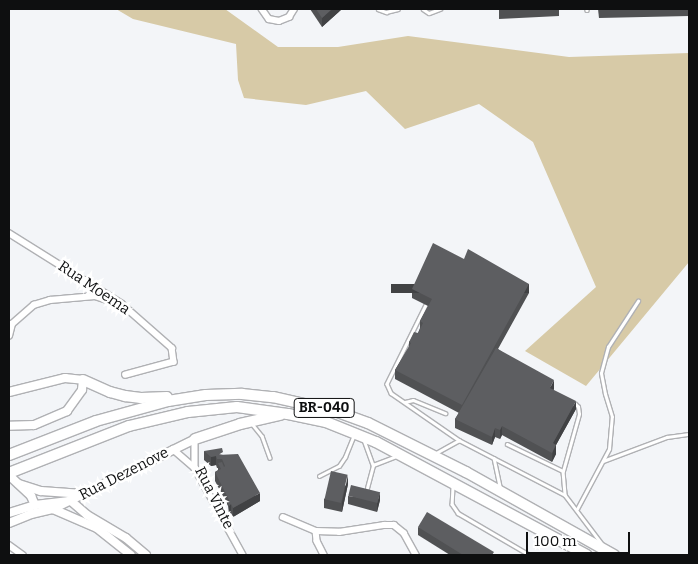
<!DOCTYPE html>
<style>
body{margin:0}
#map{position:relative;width:698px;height:564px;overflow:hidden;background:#f3f5f8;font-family:Bitter,serif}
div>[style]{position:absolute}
.green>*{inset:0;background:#d7caa7}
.roads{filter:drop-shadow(1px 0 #b0b1b4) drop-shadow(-1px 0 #b0b1b4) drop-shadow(0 1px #b0b1b4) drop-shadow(0 -1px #b0b1b4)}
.lane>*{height:2.5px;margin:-1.25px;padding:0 1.25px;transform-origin:1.25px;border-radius:1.25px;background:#fff}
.street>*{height:5.5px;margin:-2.75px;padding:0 2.75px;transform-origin:2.75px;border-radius:2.75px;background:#fff}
.secondary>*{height:8px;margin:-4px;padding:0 4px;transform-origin:4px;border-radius:4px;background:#fff}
.highway>*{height:10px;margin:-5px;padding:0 5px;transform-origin:5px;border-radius:5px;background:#fff}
.wall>*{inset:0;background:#505153}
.shaded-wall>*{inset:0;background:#414244;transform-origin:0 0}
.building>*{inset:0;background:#5d5e61;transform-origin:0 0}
span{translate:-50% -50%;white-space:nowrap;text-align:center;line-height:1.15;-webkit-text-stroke:5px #fff;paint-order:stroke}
.shield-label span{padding:1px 4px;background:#fff;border:1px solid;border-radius:4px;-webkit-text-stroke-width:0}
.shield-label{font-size:14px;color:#0e0f10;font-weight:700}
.street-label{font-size:15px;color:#0e0f10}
.frame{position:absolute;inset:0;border:10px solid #0e0f10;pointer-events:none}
.scale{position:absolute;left:526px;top:532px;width:104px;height:22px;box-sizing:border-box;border:2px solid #0e0f10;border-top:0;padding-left:6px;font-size:15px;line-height:18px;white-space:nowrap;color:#0e0f10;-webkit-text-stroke:4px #fff;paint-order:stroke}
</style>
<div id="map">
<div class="green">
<div style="clip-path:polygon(116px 9px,225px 9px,278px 47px,338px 47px,408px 36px,569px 57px,689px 53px,689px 262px,586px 386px,525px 351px,596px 287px,533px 142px,479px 104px,405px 129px,366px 91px,306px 105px,244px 98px,238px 80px,236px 44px,133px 19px)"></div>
</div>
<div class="roads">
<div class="lane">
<div style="left:378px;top:9px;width:9px;rotate:21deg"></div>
<div style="left:386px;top:12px;width:12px;rotate:-14deg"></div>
<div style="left:423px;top:9px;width:7px;rotate:34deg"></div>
<div style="left:429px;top:13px;width:12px;rotate:-20deg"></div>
<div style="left:587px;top:9px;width:1px;rotate:90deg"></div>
<div style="left:426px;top:305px;width:88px;rotate:116.3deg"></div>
<div style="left:387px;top:384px;width:10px;rotate:66deg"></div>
<div style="left:391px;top:393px;width:83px;rotate:34.7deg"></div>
<div style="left:459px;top:440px;width:119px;rotate:27.4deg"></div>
<div style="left:565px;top:495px;width:61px;rotate:52.9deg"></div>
<div style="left:405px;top:402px;width:8px;rotate:-14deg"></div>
<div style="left:413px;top:400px;width:35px;rotate:22deg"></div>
<div style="left:253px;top:425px;width:14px;rotate:51deg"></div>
<div style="left:262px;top:436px;width:23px;rotate:70deg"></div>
<div style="left:364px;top:440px;width:27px;rotate:70deg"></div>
<div style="left:507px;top:444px;width:62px;rotate:25.7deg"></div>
<div style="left:563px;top:471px;width:24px;rotate:85deg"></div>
<div style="left:436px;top:453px;width:26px;rotate:-29deg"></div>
<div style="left:494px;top:458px;width:30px;rotate:78deg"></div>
<div style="left:603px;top:461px;width:68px;rotate:-20.6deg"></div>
<div style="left:667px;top:437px;width:22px;rotate:-8deg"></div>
<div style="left:563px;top:471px;width:59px;rotate:-74.3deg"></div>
<div style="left:579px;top:414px;width:7px;rotate:-98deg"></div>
<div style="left:578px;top:407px;width:4px;rotate:-135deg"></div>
<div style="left:319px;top:476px;width:22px;rotate:-27deg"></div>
<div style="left:339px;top:466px;width:11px;rotate:-56deg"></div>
<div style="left:345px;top:457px;width:22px;rotate:-68deg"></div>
<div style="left:453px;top:487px;width:17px;rotate:93deg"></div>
<div style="left:452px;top:504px;width:11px;rotate:56deg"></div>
<div style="left:458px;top:513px;width:83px;rotate:30.3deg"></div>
<div style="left:367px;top:488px;width:24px;rotate:-75deg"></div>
<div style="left:373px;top:465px;width:25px;rotate:-21deg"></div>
<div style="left:577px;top:509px;width:68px;rotate:-61.9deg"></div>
<div style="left:609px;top:449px;width:32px;rotate:-85deg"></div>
<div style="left:612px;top:417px;width:24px;rotate:-107deg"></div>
<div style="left:605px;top:394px;width:21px;rotate:-101deg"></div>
<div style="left:601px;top:373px;width:27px;rotate:-75deg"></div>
<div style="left:608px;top:347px;width:55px;rotate:-56.9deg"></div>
</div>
<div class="street">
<div style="left:262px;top:9px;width:12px;rotate:55deg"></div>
<div style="left:269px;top:19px;width:10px;rotate:11deg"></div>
<div style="left:279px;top:21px;width:11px;rotate:-22deg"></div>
<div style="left:289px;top:17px;width:9px;rotate:-58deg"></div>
<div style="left:9px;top:233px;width:133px;rotate:32.1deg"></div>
<div style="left:122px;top:304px;width:67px;rotate:41.3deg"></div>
<div style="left:172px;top:348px;width:14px;rotate:82deg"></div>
<div style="left:174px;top:362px;width:50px;rotate:164.8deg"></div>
<div style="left:9px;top:336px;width:12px;rotate:-76deg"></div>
<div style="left:12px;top:324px;width:29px;rotate:-41deg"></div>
<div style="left:34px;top:305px;width:17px;rotate:-17deg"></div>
<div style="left:50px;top:300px;width:45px;rotate:-5.1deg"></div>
<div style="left:95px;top:296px;width:20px;rotate:18deg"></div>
<div style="left:195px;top:439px;width:29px;rotate:90deg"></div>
<div style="left:195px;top:468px;width:99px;rotate:61.1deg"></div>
<div style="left:173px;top:449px;width:29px;rotate:41deg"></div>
<div style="left:283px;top:517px;width:36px;rotate:23deg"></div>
<div style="left:316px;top:531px;width:23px;rotate:2deg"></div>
<div style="left:339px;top:532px;width:46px;rotate:-8.8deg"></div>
<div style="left:384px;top:525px;width:10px"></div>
<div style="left:394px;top:525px;width:13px;rotate:39deg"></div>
<div style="left:404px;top:533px;width:25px;rotate:61deg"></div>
<div style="left:316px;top:531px;width:10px;rotate:84deg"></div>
<div style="left:317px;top:541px;width:16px;rotate:63deg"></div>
<div style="left:9px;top:545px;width:17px;rotate:36deg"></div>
</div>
<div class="secondary">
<div style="left:9px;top:392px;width:58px;rotate:-14deg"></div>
<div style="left:65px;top:378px;width:18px;rotate:6deg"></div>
<div style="left:83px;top:380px;width:10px;rotate:96deg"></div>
<div style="left:82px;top:390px;width:26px;rotate:126deg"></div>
<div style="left:67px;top:411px;width:36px;rotate:157deg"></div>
<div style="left:34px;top:425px;width:25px;rotate:178deg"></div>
<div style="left:13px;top:479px;width:25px;rotate:43deg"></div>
<div style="left:31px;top:496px;width:10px;rotate:66deg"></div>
<div style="left:19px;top:484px;width:23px;rotate:18deg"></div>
<div style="left:41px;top:491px;width:42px;rotate:4.1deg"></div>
<div style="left:71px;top:501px;width:21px;rotate:41deg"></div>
<div style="left:87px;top:515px;width:45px;rotate:30.5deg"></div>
<div style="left:126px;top:538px;width:26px;rotate:40deg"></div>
<div style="left:53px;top:509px;width:158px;rotate:-26.2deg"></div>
<div style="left:9px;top:513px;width:27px;rotate:-17deg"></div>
<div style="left:35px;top:505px;width:32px;rotate:-7deg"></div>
<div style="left:9px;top:523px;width:24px;rotate:-22deg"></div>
<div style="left:31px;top:514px;width:23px;rotate:-13deg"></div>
<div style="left:53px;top:509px;width:48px;rotate:23.4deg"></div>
<div style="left:97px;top:528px;width:43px;rotate:38.5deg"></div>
</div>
<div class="highway">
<div style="left:83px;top:380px;width:30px;rotate:24deg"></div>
<div style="left:110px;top:392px;width:16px;rotate:15deg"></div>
<div style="left:125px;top:396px;width:16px;rotate:7deg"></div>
<div style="left:141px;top:398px;width:26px;rotate:-2deg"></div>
<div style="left:195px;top:439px;width:47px;rotate:-18.4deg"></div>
<div style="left:240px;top:424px;width:41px;rotate:-12.7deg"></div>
<div style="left:9px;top:455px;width:93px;rotate:-21.3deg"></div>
<div style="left:96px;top:421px;width:75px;rotate:-15.5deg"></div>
<div style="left:168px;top:401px;width:38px;rotate:-9deg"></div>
<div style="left:206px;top:395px;width:36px;rotate:-2deg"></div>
<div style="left:242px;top:394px;width:31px;rotate:6deg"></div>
<div style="left:273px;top:397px;width:64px;rotate:12.7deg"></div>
<div style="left:335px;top:411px;width:35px;rotate:20deg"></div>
<div style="left:368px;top:423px;width:110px;rotate:26.6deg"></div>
<div style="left:466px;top:472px;width:170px;rotate:29.3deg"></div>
<div style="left:9px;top:473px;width:129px;rotate:-21.4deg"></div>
<div style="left:129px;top:426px;width:61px;rotate:-13.3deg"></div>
<div style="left:188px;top:412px;width:49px;rotate:-5.8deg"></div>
<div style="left:237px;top:407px;width:51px;rotate:7.8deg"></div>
<div style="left:288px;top:414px;width:39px;rotate:12deg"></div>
<div style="left:326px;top:422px;width:54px;rotate:21.8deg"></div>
<div style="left:376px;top:442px;width:239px;rotate:28.2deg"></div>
</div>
</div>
<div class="wall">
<div style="clip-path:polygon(310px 9px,342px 9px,322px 27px)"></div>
<div style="clip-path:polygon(499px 9px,559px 9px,559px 16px,499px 19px)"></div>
<div style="clip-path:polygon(598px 9px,689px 9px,689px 16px,599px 18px)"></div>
<div style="clip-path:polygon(412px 289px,529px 293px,498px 349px,554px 389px,553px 390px,576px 409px,556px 445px,556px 454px,552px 462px,502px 435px,500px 439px,495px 437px,492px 445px,455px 428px,455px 419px,459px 413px,395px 379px,395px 370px,409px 347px,409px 342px,418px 333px,420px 328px,420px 321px,428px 306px,412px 298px)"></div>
<div style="clip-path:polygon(204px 451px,223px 455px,260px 501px,233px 517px,231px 513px,229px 514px,228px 506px,215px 481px,215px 472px,218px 470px,218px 468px,217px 468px,216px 465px,211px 466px,204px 460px)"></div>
<div style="clip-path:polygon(348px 484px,342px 512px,324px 508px,324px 499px)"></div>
<div style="clip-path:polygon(348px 496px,380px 500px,377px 512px,348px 504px)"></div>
<div style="clip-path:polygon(418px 527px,494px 555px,450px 555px,418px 535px)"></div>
</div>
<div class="shaded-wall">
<div style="clip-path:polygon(332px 9px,342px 9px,322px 27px,322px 18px)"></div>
<div style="left:529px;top:284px;width:9px;height:138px;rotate:90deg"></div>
<div style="clip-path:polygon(554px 380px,554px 389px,550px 397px,550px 388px)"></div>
<div style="clip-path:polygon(576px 401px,576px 409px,556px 445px,556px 454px,552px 462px,553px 443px)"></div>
<div style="clip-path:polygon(502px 426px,502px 435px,500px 439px,500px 430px)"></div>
<div style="clip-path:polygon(495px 428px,495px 437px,492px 445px,492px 437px)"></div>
<div style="clip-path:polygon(216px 456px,216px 465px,211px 466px,211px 457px)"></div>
<div style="clip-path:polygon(348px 475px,348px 484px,342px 512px,342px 503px)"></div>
<div style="clip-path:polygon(380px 492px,380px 500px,377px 512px,377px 503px)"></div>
<div style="clip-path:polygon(260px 493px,260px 501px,233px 517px,233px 508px)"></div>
<div style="clip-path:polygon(231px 504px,231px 513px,229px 514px,229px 506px)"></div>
</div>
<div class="building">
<div style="clip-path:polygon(316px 9px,332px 9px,322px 18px)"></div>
<div style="clip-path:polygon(499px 9px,526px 9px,499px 10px)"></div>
<div style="clip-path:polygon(433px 243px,464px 259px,468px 249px,529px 284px,462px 405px,395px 370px,411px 343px,409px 342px,414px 332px,418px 333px,423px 323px,420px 321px,432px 299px,412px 289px)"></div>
<div style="clip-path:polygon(496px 348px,554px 380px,550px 388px,576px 401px,553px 443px,556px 445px,552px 453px,502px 426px,500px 430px,495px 428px,492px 437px,455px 419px)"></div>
<div style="clip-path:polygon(222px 448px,223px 452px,218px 455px,238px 454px,260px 493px,233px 508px,231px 504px,229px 506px,228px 503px,230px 502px,215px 472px,221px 469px,218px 463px,222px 462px,224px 467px,225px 466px,222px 459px,217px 459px,216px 456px,211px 457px,204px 451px)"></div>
<div style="left:331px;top:471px;width:17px;height:29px;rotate:13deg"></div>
<div style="left:351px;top:485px;width:30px;height:11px;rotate:14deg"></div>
<div style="clip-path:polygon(427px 512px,494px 552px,492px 555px,463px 555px,418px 527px)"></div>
</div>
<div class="shield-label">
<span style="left:324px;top:408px">BR-040</span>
</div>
<div class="street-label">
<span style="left:94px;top:288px;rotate:34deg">Rua Moema</span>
<span style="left:124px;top:474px;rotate:-27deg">Rua Dezenove</span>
<span style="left:214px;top:498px;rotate:63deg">Rua Vinte</span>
</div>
<div class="frame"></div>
<div class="scale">100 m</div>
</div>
